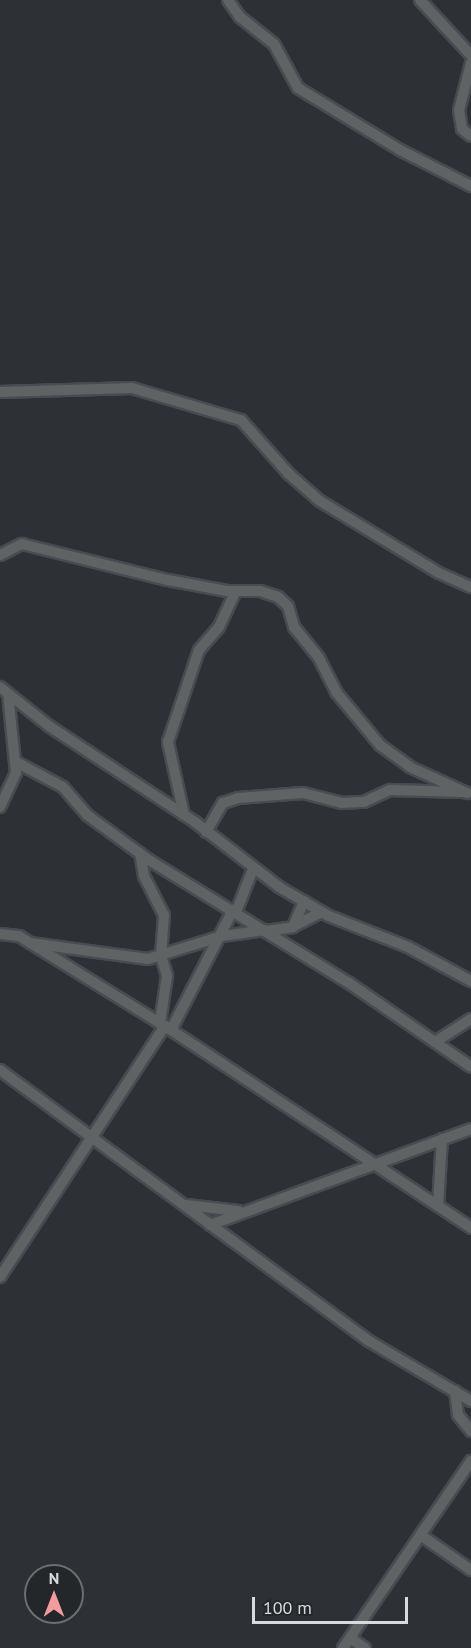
<!DOCTYPE html>
<style>
body{margin:0}
#map{position:relative;width:471px;height:1648px;overflow:hidden;background:#2d3135;font-family:"PT Sans",sans-serif}
div>[style]{position:absolute}
.roads{filter:drop-shadow(2px 0 #484c50) drop-shadow(-2px 0 #484c50) drop-shadow(0 2px #484c50) drop-shadow(0 -2px #484c50)}
.minor>*{height:10px;margin:-5px;padding:0 5px;transform-origin:5px;border-radius:5px;background:#606364}
span{translate:-50% -50%;white-space:nowrap;text-align:center;line-height:1.15;-webkit-text-stroke:4.5px #23272a;paint-order:stroke}
.north{position:absolute;left:24px;top:1564px;width:60px;height:60px;box-sizing:border-box;background:#23272a;border:2px solid #6b6f72;border-radius:50%;rotate:0deg;font-size:16px;font-weight:700;line-height:24px;text-align:center;color:#d8dbdd}
.north::after{content:'';display:block;margin:auto;width:21px;height:27px;background:#f49b9f;clip-path:polygon(50% 0,100% 100%,50% 72%,0 100%)}
.scale{position:absolute;left:252px;top:1597px;width:156px;height:27px;box-sizing:border-box;border:3px solid #d8dbdd;border-top:0;padding-left:8px;font-size:18px;line-height:21px;white-space:nowrap;color:#d8dbdd;-webkit-text-stroke:4px #23272a;paint-order:stroke}
</style>
<div id="map">
<div class="roads">
<div class="minor">
<div style="left:228px;top:0;width:21px;rotate:55deg"></div>
<div style="left:240px;top:17px;width:43px;rotate:38.5deg"></div>
<div style="left:274px;top:44px;width:50px;rotate:61.4deg"></div>
<div style="left:298px;top:88px;width:119px;rotate:31.3deg"></div>
<div style="left:400px;top:150px;width:80px;rotate:26.9deg"></div>
<div style="left:420px;top:0;width:75px;rotate:47.2deg"></div>
<div style="left:471px;top:63px;width:49px;rotate:104.3deg"></div>
<div style="left:459px;top:110px;width:19px;rotate:81deg"></div>
<div style="left:462px;top:129px;width:11px;rotate:38deg"></div>
<div style="left:0;top:392px;width:132px;rotate:-1.7deg"></div>
<div style="left:132px;top:388px;width:114px;rotate:16.4deg"></div>
<div style="left:241px;top:420px;width:72px;rotate:48.4deg"></div>
<div style="left:289px;top:474px;width:41px;rotate:41.1deg"></div>
<div style="left:320px;top:501px;width:139px;rotate:31.2deg"></div>
<div style="left:439px;top:573px;width:35px;rotate:24deg"></div>
<div style="left:0;top:555px;width:25px;rotate:-27deg"></div>
<div style="left:22px;top:544px;width:150px;rotate:13.9deg"></div>
<div style="left:168px;top:580px;width:60px;rotate:10.6deg"></div>
<div style="left:227px;top:591px;width:33px"></div>
<div style="left:260px;top:591px;width:19px;rotate:18deg"></div>
<div style="left:278px;top:597px;width:13px;rotate:42deg"></div>
<div style="left:288px;top:606px;width:22px;rotate:74deg"></div>
<div style="left:294px;top:627px;width:40px;rotate:51deg"></div>
<div style="left:319px;top:658px;width:38px;rotate:63deg"></div>
<div style="left:336px;top:692px;width:69px;rotate:50.3deg"></div>
<div style="left:380px;top:745px;width:37px;rotate:36deg"></div>
<div style="left:410px;top:767px;width:63px;rotate:24.5deg"></div>
<div style="left:0;top:687px;width:63px;rotate:38.5deg"></div>
<div style="left:49px;top:726px;width:175px;rotate:33.3deg"></div>
<div style="left:195px;top:822px;width:106px;rotate:37.7deg"></div>
<div style="left:279px;top:887px;width:58px;rotate:30.1deg"></div>
<div style="left:329px;top:916px;width:85px;rotate:21.4deg"></div>
<div style="left:408px;top:947px;width:72px;rotate:28.4deg"></div>
<div style="left:16px;top:762px;width:53px;rotate:28deg"></div>
<div style="left:63px;top:787px;width:37px;rotate:49deg"></div>
<div style="left:87px;top:815px;width:77px;rotate:36deg"></div>
<div style="left:149px;top:860px;width:235px;rotate:31.6deg"></div>
<div style="left:349px;top:983px;width:148px;rotate:34.5deg"></div>
<div style="left:0;top:807px;width:38px;rotate:-65deg"></div>
<div style="left:16px;top:773px;width:80px;rotate:-95.7deg"></div>
<div style="left:184px;top:815px;width:75px;rotate:-102.4deg"></div>
<div style="left:168px;top:742px;width:97px;rotate:-71.4deg"></div>
<div style="left:199px;top:650px;width:30px;rotate:-49deg"></div>
<div style="left:219px;top:627px;width:38px;rotate:-65deg"></div>
<div style="left:206px;top:832px;width:34px;rotate:-60deg"></div>
<div style="left:223px;top:803px;width:16px;rotate:-18deg"></div>
<div style="left:238px;top:798px;width:65px;rotate:-4.4deg"></div>
<div style="left:303px;top:793px;width:40px;rotate:14.4deg"></div>
<div style="left:342px;top:803px;width:22px;rotate:-3deg"></div>
<div style="left:364px;top:802px;width:29px;rotate:-25deg"></div>
<div style="left:390px;top:790px;width:73px;rotate:1.6deg"></div>
<div style="left:140px;top:853px;width:23px;rotate:80deg"></div>
<div style="left:144px;top:876px;width:44px;rotate:62.9deg"></div>
<div style="left:164px;top:915px;width:41px;rotate:94.2deg"></div>
<div style="left:161px;top:956px;width:21px;rotate:73deg"></div>
<div style="left:167px;top:976px;width:48px;rotate:98.5deg"></div>
<div style="left:236px;top:912px;width:46px;rotate:-68.4deg"></div>
<div style="left:294px;top:926px;width:31px;rotate:-27deg"></div>
<div style="left:266px;top:931px;width:27px;rotate:-8deg"></div>
<div style="left:293px;top:927px;width:28px;rotate:-67deg"></div>
<div style="left:0;top:934px;width:19px;rotate:6deg"></div>
<div style="left:19px;top:936px;width:172px;rotate:31.7deg"></div>
<div style="left:165px;top:1026px;width:367px;rotate:33.4deg"></div>
<div style="left:30px;top:943px;width:119px;rotate:7.7deg"></div>
<div style="left:148px;top:959px;width:77px;rotate:-17.3deg"></div>
<div style="left:222px;top:936px;width:43px;rotate:-7.9deg"></div>
<div style="left:171px;top:1030px;width:135px;rotate:-62.7deg"></div>
<div style="left:435px;top:1042px;width:43px;rotate:-32.6deg"></div>
<div style="left:0;top:1070px;width:458px;rotate:36.3deg"></div>
<div style="left:369px;top:1341px;width:118px;rotate:30.5deg"></div>
<div style="left:186px;top:1205px;width:53px;rotate:6.5deg"></div>
<div style="left:438px;top:1206px;width:67px;rotate:-86.6deg"></div>
<div style="left:210px;top:1225px;width:278px;rotate:-20.2deg"></div>
<div style="left:0;top:1277px;width:300px;rotate:-56.7deg"></div>
<div style="left:455px;top:1391px;width:24px;rotate:83deg"></div>
<div style="left:458px;top:1415px;width:21px;rotate:51deg"></div>
<div style="left:422px;top:1536px;width:60px;rotate:34.8deg"></div>
<div style="left:350px;top:1638px;width:18px;rotate:34deg"></div>
<div style="left:343px;top:1648px;width:227px;rotate:-55.6deg"></div>
</div>
</div>
<div class="north">N</div>
<div class="scale">100 m</div>
</div>
